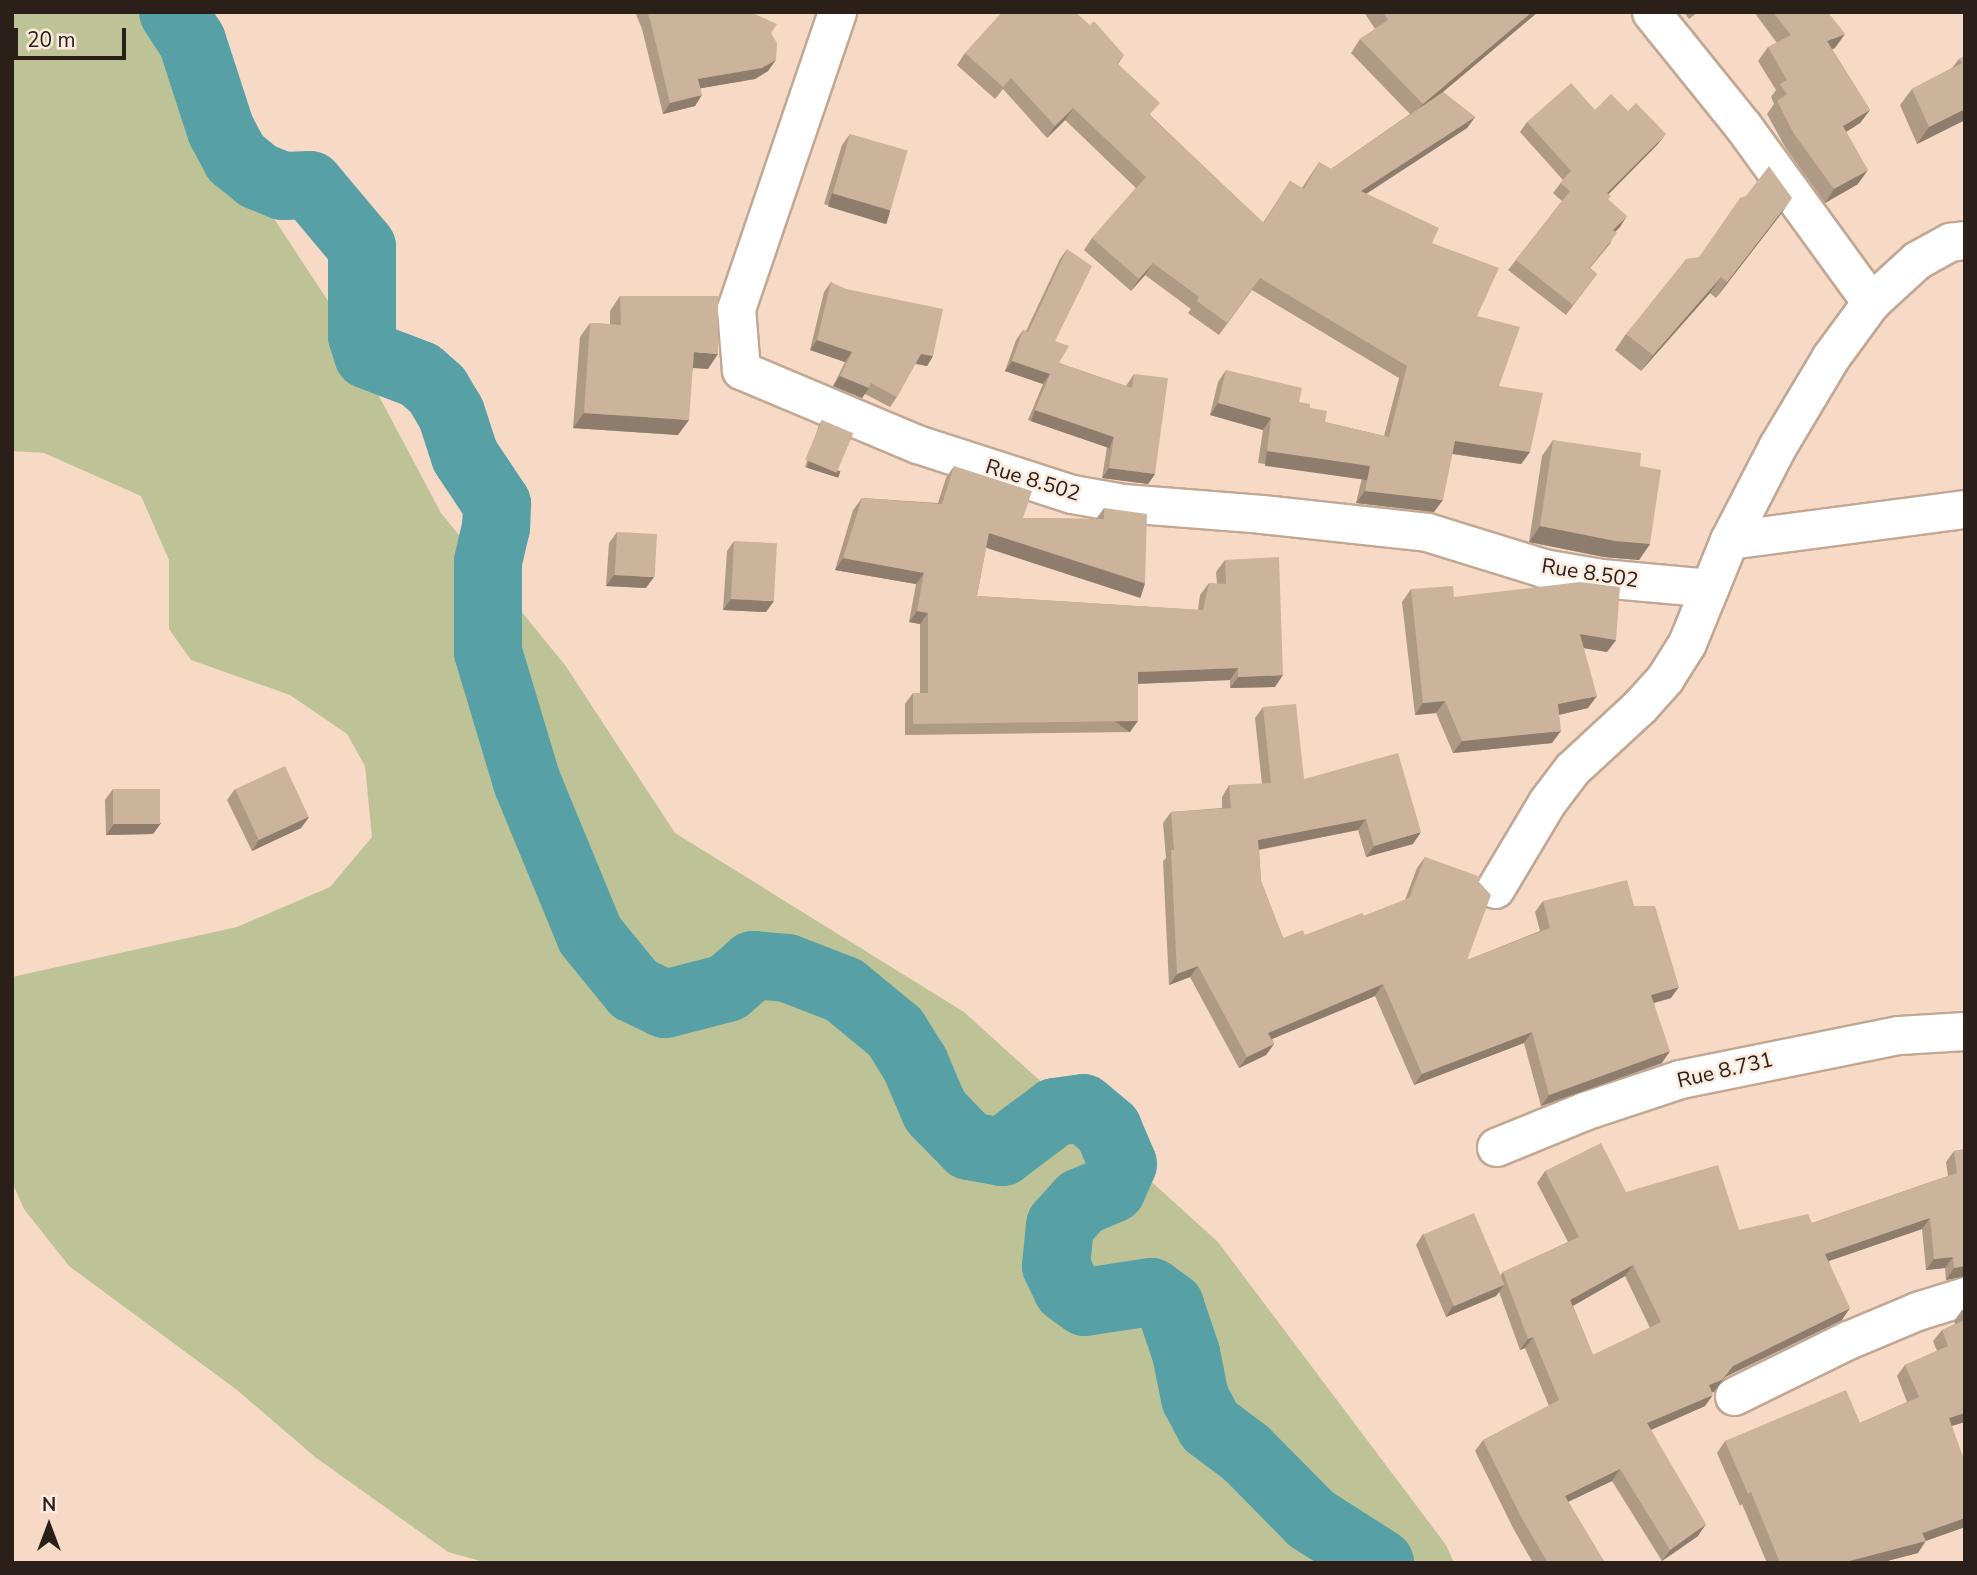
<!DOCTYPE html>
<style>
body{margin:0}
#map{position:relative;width:1977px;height:1575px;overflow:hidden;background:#f6dac6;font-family:"Nunito Sans",sans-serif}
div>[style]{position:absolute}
.green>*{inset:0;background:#bdc396}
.river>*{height:68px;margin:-34px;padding:0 34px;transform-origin:34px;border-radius:34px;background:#57a1a6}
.roads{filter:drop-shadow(2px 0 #c2a894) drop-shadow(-2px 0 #c2a894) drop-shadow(0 2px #c2a894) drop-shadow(0 -2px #c2a894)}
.street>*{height:37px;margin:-18.5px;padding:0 18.5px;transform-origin:18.5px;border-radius:18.5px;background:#fff}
.wall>*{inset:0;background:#af9a86}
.shaded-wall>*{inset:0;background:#8e7d6d;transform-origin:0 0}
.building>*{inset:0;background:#cbb39c;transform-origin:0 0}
span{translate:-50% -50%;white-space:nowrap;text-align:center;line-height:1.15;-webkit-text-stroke:5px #fbeadd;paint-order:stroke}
.street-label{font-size:21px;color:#2a2019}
.frame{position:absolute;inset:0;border:14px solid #2a2019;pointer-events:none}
.north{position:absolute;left:14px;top:1491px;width:70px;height:70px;-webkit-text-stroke:5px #fbeadd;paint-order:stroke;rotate:0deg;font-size:19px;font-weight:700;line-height:28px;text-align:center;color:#2a2019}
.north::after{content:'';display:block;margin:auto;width:24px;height:32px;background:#2a2019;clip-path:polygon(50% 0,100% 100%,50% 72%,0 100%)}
.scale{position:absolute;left:14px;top:28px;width:112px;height:32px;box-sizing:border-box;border:4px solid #2a2019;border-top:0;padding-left:9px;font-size:21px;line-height:24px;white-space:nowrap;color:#2a2019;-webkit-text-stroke:5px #fbeadd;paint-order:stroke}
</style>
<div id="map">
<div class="green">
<div style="clip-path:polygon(12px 12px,154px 12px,168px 57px,330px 304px,441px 513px,565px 665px,675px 833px,964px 1012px,1218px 1242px,1446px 1545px,1454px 1563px,488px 1563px,448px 1552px,315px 1457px,237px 1390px,69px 1266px,24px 1209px,12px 1182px,12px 977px,237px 927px,330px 887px,372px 837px,365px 766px,347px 734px,290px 695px,191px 660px,169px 629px,169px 560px,141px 496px,44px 453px,12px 451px)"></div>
</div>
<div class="river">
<div style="left:173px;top:12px;width:35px;rotate:57deg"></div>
<div style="left:192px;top:41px;width:94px;rotate:72deg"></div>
<div style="left:221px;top:130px;width:32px;rotate:62deg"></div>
<div style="left:236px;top:158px;width:28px;rotate:39deg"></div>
<div style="left:258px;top:176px;width:27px;rotate:22deg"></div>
<div style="left:283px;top:186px;width:27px;rotate:-2deg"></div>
<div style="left:310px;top:185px;width:81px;rotate:50deg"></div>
<div style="left:362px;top:247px;width:89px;rotate:90deg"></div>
<div style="left:362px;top:336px;width:20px;rotate:72deg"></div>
<div style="left:368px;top:355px;width:56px;rotate:21deg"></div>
<div style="left:420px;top:375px;width:23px;rotate:41deg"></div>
<div style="left:437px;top:390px;width:27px;rotate:59deg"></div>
<div style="left:451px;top:413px;width:45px;rotate:72deg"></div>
<div style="left:465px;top:456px;width:58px;rotate:56.3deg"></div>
<div style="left:497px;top:504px;width:23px;rotate:92deg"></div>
<div style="left:496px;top:527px;width:36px;rotate:103deg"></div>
<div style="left:488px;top:562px;width:90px;rotate:90deg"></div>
<div style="left:488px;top:652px;width:136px;rotate:73.3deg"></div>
<div style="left:527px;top:782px;width:165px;rotate:67.6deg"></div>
<div style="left:590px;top:935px;width:70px;rotate:50.8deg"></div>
<div style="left:634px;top:989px;width:34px;rotate:26deg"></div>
<div style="left:665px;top:1004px;width:64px;rotate:-14.5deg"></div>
<div style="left:727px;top:988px;width:35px;rotate:-41deg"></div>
<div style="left:753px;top:965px;width:34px;rotate:5deg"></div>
<div style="left:787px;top:968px;width:61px;rotate:21.1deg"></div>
<div style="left:844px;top:990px;width:66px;rotate:39.5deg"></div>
<div style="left:895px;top:1032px;width:38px;rotate:58deg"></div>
<div style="left:915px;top:1064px;width:51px;rotate:66.9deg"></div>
<div style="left:935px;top:1111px;width:49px;rotate:45.8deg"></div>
<div style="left:969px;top:1146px;width:34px;rotate:10deg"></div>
<div style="left:1002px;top:1152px;width:66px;rotate:-37deg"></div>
<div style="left:1055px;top:1112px;width:28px;rotate:-8deg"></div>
<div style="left:1083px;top:1108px;width:33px;rotate:40deg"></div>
<div style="left:1108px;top:1129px;width:38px;rotate:67deg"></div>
<div style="left:1123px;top:1164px;width:27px;rotate:114deg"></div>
<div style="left:1112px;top:1189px;width:34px;rotate:157deg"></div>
<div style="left:1081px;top:1202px;width:31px;rotate:132deg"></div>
<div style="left:1060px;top:1225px;width:41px;rotate:95.6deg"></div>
<div style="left:1056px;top:1266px;width:25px;rotate:64deg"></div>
<div style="left:1067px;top:1289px;width:22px;rotate:36deg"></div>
<div style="left:1085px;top:1302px;width:67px;rotate:-8.6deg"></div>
<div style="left:1151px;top:1292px;width:24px;rotate:36deg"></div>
<div style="left:1170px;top:1306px;width:50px;rotate:71.2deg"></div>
<div style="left:1186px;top:1353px;width:46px;rotate:78.7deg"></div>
<div style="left:1195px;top:1398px;width:32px;rotate:62deg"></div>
<div style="left:1210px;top:1426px;width:45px;rotate:36.9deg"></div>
<div style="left:1246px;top:1453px;width:93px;rotate:45.4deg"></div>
<div style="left:1311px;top:1519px;width:82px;rotate:32.5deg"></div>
</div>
<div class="roads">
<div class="street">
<div style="left:837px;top:12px;width:313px;rotate:108.8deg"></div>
<div style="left:736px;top:308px;width:62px;rotate:85.4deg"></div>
<div style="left:741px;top:370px;width:191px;rotate:22.8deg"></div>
<div style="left:917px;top:444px;width:163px;rotate:17.9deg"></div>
<div style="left:1072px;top:494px;width:52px;rotate:10deg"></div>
<div style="left:1123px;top:503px;width:139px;rotate:4.5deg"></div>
<div style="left:1262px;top:514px;width:166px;rotate:6.2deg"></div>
<div style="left:1427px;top:532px;width:121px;rotate:17.2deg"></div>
<div style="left:1543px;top:568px;width:59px;rotate:9.8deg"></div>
<div style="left:1601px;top:578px;width:109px;rotate:5.2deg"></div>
<div style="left:1651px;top:12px;width:146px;rotate:51.1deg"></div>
<div style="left:1743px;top:126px;width:218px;rotate:54deg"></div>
<div style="left:1729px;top:540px;width:238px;rotate:-7.5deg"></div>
<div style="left:1495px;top:889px;width:101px;rotate:-59.1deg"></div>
<div style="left:1547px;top:802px;width:41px;rotate:-52.9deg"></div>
<div style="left:1572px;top:769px;width:93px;rotate:-42.8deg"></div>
<div style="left:1640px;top:706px;width:38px;rotate:-48deg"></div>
<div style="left:1665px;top:678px;width:41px;rotate:-57.8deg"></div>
<div style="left:1687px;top:643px;width:111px;rotate:-67.8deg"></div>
<div style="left:1729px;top:540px;width:105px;rotate:-62.7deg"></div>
<div style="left:1777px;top:447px;width:104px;rotate:-59.2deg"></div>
<div style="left:1830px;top:358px;width:69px;rotate:-53.8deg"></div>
<div style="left:1871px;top:302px;width:62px;rotate:-42.4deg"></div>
<div style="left:1917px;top:260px;width:38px;rotate:-29deg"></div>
<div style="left:1950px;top:242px;width:15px;rotate:-8deg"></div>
<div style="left:1496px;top:1147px;width:95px;rotate:-22.2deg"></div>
<div style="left:1584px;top:1111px;width:101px;rotate:-18.4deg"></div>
<div style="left:1680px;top:1079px;width:223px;rotate:-11.4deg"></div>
<div style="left:1899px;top:1035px;width:66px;rotate:-3.5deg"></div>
<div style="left:1734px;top:1396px;width:127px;rotate:-26.2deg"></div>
<div style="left:1848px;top:1340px;width:75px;rotate:-22.8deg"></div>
<div style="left:1917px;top:1311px;width:50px;rotate:-17.4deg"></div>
</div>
</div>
<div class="wall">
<div style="clip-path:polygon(635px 12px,752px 12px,751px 13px,771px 33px,768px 71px,755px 79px,700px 88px,695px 106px,663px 114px,642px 29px)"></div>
<div style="clip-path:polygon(1364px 12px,1538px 12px,1443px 92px,1475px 117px,1467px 128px,1366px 194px,1432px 243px,1477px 316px,1499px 386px,1530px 452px,1521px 464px,1452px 454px,1434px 512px,1356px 503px,1362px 478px,1258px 463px,1263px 430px,1210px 415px,1218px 382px,1226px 370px,1299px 402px,1310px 408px,1325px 422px,1384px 436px,1399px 378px,1252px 290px,1219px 335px,1188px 313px,1191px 309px,1145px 275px,1131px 291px,1084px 250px,1092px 238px,1136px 188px,1065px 120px,1047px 138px,1003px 89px,995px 99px,957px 65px,965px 53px,1090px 25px,1124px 55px,1118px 64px,1151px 116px,1263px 223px,1290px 181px,1302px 188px,1319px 162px,1331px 169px,1410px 114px,1351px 53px,1360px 39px,1375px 29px)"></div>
<div style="clip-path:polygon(1684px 12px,1698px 12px,1689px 19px)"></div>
<div style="clip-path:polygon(1754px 12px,1828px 12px,1835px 48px,1832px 49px,1870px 110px,1860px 123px,1846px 132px,1858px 184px,1825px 203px,1785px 147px,1767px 114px,1774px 104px,1771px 97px,1776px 90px,1758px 61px,1768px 47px,1777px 43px)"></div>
<div style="clip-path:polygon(1965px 56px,1965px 120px,1917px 144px,1900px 105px,1912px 89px,1952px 68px,1959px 59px)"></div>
<div style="clip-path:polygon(1595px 110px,1658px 144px,1608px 194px,1608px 199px,1620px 227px,1615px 232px,1610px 244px,1590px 268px,1597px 274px,1566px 315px,1508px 270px,1562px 201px,1553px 193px,1563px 180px,1520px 132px,1527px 122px)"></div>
<div style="clip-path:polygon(850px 134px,890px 211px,882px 222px,824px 204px,842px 145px)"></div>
<div style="clip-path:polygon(1781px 214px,1716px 298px,1710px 293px,1641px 371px,1615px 350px,1626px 334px,1699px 257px)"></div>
<div style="clip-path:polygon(1067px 249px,1055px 341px,1059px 363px,1126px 386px,1134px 374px,1155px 474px,1148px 484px,1102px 478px,1107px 447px,1028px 420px,1043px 384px,1005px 371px,1016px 340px,1023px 330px,1026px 331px,1060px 259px)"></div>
<div style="clip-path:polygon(831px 282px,933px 356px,927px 366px,915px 364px,897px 397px,890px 407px,865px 394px,862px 398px,833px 386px,845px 362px,810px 350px,824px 292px)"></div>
<div style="clip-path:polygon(620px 296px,708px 369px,693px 368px,678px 435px,573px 428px,580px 337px,590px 323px,610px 324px,610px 311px)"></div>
<div style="clip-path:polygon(822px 420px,837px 477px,805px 467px,819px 425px)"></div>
<div style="clip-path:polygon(1553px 440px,1640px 466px,1650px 544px,1639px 560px,1604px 557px,1529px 542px,1542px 456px)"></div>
<div style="clip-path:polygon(954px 466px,1023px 518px,1096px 519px,1104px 508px,1145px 583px,1137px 595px,986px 547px,977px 596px,1198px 610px,1200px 595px,1209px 583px,1217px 584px,1216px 572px,1225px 560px,1275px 687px,1230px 688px,1230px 680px,1138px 684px,1130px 732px,905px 735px,905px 704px,913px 693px,920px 693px,920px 624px,909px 622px,916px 584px,835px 570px,853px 510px,862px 498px,938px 503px,946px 478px)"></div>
<div style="clip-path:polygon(617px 532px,646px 588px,606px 586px,609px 543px)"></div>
<div style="clip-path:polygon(734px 541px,766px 612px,723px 610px,727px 551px)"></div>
<div style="clip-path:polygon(1411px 589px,1454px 597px,1616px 640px,1607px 652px,1584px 648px,1588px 708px,1559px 715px,1552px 743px,1453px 753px,1436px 713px,1415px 715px,1402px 602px)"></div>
<div style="clip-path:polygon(1263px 707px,1304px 779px,1413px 844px,1366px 857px,1358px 830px,1259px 850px,1261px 881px,1283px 938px,1305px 935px,1364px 916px,1405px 900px,1417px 868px,1425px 857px,1467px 960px,1540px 931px,1535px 912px,1543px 901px,1634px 906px,1671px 998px,1654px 1003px,1662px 1063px,1541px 1106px,1524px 1043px,1414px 1085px,1375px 996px,1272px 1039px,1274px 1044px,1266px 1055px,1239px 1068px,1190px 977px,1169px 985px,1163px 861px,1166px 858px,1163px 823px,1171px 812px,1222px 808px,1222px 797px,1229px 785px,1262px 784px,1255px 718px)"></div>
<div style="clip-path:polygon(113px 789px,161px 823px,153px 834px,106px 835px,105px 800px)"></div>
<div style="clip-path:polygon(235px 789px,309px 817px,301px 828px,252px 851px,227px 800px)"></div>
<div style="clip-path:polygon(evenodd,1965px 1149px,1965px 1276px,1946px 1280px,1945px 1268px,1926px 1270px,1922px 1229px,1829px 1261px,1842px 1320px,1725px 1377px,1714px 1392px,1712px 1392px,1705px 1406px,1651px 1430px,1698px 1536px,1662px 1561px,1612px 1481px,1568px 1502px,1605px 1563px,1533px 1563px,1513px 1528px,1475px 1451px,1483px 1440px,1549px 1406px,1525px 1348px,1520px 1350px,1499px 1292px,1496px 1296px,1446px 1317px,1416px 1245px,1423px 1234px,1500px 1276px,1503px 1272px,1568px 1242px,1537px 1183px,1545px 1171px,1626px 1192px,1739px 1230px,1812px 1223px,1948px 1176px,1946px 1162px,1954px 1151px,1965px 1149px,1625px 1276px,1650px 1328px,1593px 1355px,1573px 1306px,1625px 1276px)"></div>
<div style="clip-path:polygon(1965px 1309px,1965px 1422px,1952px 1426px,1965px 1527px,1926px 1541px,1918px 1553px,1879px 1563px,1767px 1563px,1742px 1504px,1740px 1506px,1717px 1453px,1725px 1441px,1860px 1423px,1907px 1402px,1897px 1376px,1905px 1365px,1937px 1351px,1933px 1341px,1942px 1330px,1955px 1324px,1954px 1321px,1962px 1310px)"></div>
</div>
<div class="shaded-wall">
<div style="clip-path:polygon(1532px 12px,1538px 12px,1413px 117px,1423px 104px)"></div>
<div style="clip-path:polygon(1845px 34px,1835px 48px,1818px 55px,1827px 41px)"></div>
<div style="clip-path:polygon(776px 60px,768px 71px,755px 79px,691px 90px,698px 79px)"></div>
<div style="clip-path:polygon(702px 95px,695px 106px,663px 114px,670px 103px)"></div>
<div style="clip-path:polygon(1073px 108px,1065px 120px,1047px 138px,1055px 126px)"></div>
<div style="clip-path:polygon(1965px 109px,1965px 120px,1917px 144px,1929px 127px)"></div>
<div style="clip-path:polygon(1870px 110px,1860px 123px,1833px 140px,1843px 126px)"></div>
<div style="clip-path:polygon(1475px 117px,1467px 128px,1352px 203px,1361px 191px)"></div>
<div style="clip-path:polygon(1666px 134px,1658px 144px,1600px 203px,1607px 193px)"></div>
<div style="clip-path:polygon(1868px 170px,1858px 184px,1825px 203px,1834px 189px)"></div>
<div style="left:832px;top:193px;width:61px;height:14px;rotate:17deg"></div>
<div style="clip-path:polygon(1792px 198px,1781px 214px,1716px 298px,1727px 282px)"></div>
<div style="clip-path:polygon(1627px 216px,1620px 227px,1606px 241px,1613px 230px)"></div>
<div style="clip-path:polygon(1153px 263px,1145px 275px,1131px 291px,1139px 279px)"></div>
<div style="clip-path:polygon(1721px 277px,1710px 293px,1641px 371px,1653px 355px)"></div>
<div style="clip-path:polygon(817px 340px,852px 352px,845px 362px,810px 350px)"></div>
<div style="clip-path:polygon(694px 352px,718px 354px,708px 369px,683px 367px)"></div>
<div style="clip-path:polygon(921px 354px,933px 356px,927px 366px,914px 363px)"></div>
<div style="clip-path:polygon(1012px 361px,1050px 374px,1043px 384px,1005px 371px)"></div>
<div style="clip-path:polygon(840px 376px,869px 388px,862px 398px,833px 386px)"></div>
<div style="clip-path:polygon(1218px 403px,1271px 418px,1263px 430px,1210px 415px)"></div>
<div style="left:1035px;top:410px;width:83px;height:12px;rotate:19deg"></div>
<div style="clip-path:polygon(584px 413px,689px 420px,678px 435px,573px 428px)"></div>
<div style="clip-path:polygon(1455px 441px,1530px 452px,1521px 464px,1447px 453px)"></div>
<div style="left:1267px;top:451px;width:104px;height:15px;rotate:8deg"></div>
<div style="left:809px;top:461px;width:33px;height:7px;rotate:18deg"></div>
<div style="clip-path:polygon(1109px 468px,1155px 474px,1148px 484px,1102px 478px)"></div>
<div style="clip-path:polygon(1365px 491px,1443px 500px,1434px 512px,1356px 503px)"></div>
<div style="clip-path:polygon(1540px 526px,1650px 544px,1639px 560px,1604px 557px,1529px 542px)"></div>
<div style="left:989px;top:533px;width:164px;height:15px;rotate:18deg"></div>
<div style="clip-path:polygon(843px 558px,924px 573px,916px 584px,835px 570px)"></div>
<div style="clip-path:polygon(614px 575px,654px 577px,646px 588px,606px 586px)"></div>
<div style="clip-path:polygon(731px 599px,774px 601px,766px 612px,723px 610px)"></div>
<div style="clip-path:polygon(917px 611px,928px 613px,920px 624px,909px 622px)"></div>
<div style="clip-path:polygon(1580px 634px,1616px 640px,1607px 652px,1571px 646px)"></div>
<div style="clip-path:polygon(1238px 668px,1230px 680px,1130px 684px,1138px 672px)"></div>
<div style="clip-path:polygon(1283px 675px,1275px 687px,1230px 688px,1238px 677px)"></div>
<div style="clip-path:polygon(1597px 696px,1588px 708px,1549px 717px,1558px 704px)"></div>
<div style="clip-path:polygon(1445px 701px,1436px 713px,1415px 715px,1423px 703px)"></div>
<div style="left:1138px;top:721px;width:14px;height:225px;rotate:126deg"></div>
<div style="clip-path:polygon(1561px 731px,1552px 743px,1453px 753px,1462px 741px)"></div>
<div style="clip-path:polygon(309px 817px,301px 828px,252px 851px,259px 840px)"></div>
<div style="clip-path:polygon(1366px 819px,1358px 830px,1251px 851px,1258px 840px)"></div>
<div style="clip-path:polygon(161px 823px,153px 834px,106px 835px,114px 824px)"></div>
<div style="clip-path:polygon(1421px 832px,1413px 844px,1366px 857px,1374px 846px)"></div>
<div style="clip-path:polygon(1198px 966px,1190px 977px,1169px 985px,1177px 974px)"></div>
<div style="clip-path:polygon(1383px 984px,1375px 996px,1260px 1044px,1268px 1033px)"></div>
<div style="clip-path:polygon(1679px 987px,1671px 998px,1643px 1006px,1651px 995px)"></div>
<div style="clip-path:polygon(1532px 1032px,1524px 1043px,1414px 1085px,1422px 1074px)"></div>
<div style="clip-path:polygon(1274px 1044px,1266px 1055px,1239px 1068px,1247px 1057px)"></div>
<div style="clip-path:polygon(1670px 1051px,1662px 1063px,1541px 1106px,1549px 1095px)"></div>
<div style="clip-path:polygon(1930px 1218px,1922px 1229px,1817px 1265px,1825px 1254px)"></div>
<div style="clip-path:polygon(1953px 1257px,1945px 1268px,1926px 1270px,1934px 1259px)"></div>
<div style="clip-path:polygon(1633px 1265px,1625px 1276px,1562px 1312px,1570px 1300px)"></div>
<div style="clip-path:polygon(1965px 1266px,1965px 1276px,1946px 1280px,1954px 1268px)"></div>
<div style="clip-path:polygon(1504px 1285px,1496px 1296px,1446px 1317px,1453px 1306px)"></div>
<div style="clip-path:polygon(1850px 1308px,1842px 1320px,1725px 1377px,1714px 1392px,1701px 1396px,1709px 1385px,1733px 1366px)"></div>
<div style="clip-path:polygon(1533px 1337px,1525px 1348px,1520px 1350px,1528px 1339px)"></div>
<div style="clip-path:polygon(1713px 1395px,1705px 1406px,1639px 1435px,1647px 1423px)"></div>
<div style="clip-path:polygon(1965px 1413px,1965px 1422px,1941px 1429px,1949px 1418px)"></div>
<div style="clip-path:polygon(1620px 1469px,1612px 1481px,1557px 1507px,1565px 1496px)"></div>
<div style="clip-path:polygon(1965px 1518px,1965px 1527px,1925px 1541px,1918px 1553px,1879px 1563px,1842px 1563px)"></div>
<div style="clip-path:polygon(1706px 1524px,1698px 1536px,1662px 1561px,1670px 1550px)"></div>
</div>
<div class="building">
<div style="clip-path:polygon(647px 12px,750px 12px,777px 24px,771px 33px,777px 43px,776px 60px,762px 68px,698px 79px,702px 95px,670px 103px,650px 19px)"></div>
<div style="clip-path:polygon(1002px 12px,1075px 12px,1090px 25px,1094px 21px,1124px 55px,1117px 63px,1160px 103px,1149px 115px,1264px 223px,1290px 181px,1304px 189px,1319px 162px,1331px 169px,1443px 92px,1475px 117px,1361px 191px,1439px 228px,1432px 243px,1499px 268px,1477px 316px,1520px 327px,1499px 386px,1543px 393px,1530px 452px,1455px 441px,1443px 500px,1365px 491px,1370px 466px,1267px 451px,1271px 418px,1218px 403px,1226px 370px,1302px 388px,1299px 402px,1310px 404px,1310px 408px,1327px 411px,1325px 422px,1389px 437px,1407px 366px,1260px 278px,1227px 323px,1197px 301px,1199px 297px,1153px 263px,1139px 279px,1092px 238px,1146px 177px,1073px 108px,1055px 126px,1011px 78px,1003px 87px,965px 53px)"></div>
<div style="clip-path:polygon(1383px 12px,1532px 12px,1423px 104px,1360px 39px,1388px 20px)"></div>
<div style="clip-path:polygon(1773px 12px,1828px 12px,1845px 34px,1827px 41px,1870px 110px,1843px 126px,1868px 170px,1834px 189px,1794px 134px,1777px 101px,1787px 94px,1780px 84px,1787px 80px,1768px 47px,1791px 35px)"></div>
<div style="clip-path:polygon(1965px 56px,1965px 109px,1929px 127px,1912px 89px,1962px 63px,1959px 59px)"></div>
<div style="clip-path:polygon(1571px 83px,1595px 110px,1611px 94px,1628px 111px,1636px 103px,1666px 134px,1607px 193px,1611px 196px,1608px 199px,1627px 216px,1613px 230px,1617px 233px,1589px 268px,1597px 274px,1573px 305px,1516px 260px,1570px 191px,1560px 183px,1571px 171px,1527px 122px)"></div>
<div style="left:850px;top:134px;width:60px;height:62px;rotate:16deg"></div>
<div style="clip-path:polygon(1769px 166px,1792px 198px,1727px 282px,1721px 277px,1653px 355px,1626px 334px,1686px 259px,1699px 257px,1740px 198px,1746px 196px)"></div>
<div style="clip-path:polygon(1067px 249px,1092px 266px,1055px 341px,1069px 346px,1059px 363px,1132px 388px,1134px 374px,1168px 378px,1155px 474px,1109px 468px,1114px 437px,1035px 410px,1050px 374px,1012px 361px,1023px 330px,1028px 332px)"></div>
<div style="clip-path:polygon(831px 282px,846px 289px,943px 309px,933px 356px,921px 354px,897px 397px,871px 383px,869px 388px,840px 376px,852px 352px,817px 340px)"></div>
<div style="clip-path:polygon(620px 296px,718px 296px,718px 354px,694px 352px,689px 420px,584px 413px,590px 323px,621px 325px)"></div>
<div style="left:822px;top:420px;width:34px;height:43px;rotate:23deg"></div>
<div style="clip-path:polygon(1553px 440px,1641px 453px,1640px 466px,1661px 470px,1650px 544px,1615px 541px,1540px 526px)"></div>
<div style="clip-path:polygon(954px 466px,1032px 491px,1023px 518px,1104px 519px,1104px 508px,1147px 514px,1145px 583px,989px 533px,977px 596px,1203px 610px,1209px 583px,1226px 584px,1225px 560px,1279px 557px,1283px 675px,1238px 677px,1238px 668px,1138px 672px,1138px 721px,913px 724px,913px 693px,928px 693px,928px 613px,917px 611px,924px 573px,843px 558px,862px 498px,942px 504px)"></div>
<div style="left:617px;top:532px;width:40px;height:43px;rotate:3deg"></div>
<div style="left:734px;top:541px;width:43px;height:58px;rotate:3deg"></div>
<div style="clip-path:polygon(1580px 582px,1620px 587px,1616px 640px,1580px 634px,1597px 696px,1558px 704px,1561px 731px,1462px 741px,1445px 701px,1423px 703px,1411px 589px,1453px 586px,1454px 597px)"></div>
<div style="clip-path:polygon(1296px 704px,1304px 779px,1398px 753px,1421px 832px,1374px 846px,1366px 819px,1258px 840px,1261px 881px,1283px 938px,1303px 930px,1305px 935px,1362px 913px,1364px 916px,1409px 898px,1425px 857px,1481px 877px,1479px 882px,1491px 895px,1467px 960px,1550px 928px,1543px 901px,1627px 880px,1634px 906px,1655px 906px,1679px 987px,1651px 995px,1670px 1051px,1549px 1095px,1532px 1032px,1422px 1074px,1383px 984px,1268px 1033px,1274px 1044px,1247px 1057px,1198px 966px,1177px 974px,1171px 850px,1174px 850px,1171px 812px,1231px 808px,1229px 785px,1271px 783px,1263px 707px)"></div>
<div style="left:285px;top:766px;width:56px;height:55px;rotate:65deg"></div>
<div style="left:113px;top:789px;width:47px;height:35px"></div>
<div style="clip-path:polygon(evenodd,1601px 1143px,1626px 1192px,1718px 1165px,1739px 1230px,1808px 1214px,1812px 1223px,1957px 1173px,1954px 1151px,1965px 1149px,1965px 1266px,1954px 1268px,1953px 1257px,1934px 1259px,1930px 1218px,1825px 1254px,1850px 1308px,1733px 1366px,1722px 1380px,1709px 1385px,1713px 1395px,1647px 1423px,1706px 1524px,1670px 1550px,1620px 1469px,1565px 1496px,1605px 1563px,1548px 1563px,1521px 1517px,1483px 1440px,1559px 1400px,1533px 1337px,1528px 1339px,1503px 1272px,1579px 1237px,1545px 1171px,1601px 1143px,1633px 1265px,1661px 1322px,1593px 1355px,1570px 1300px,1633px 1265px)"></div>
<div style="left:1474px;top:1213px;width:78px;height:55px;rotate:67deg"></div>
<div style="clip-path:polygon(1965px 1320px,1965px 1413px,1949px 1418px,1965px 1462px,1965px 1518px,1922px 1533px,1926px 1541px,1842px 1563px,1780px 1563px,1751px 1492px,1748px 1494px,1725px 1441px,1846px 1390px,1860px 1423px,1919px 1397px,1905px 1365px,1948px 1346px,1942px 1330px)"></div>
</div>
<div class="street-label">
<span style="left:1033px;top:480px;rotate:17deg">Rue 8.502</span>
<span style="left:1590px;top:573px;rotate:9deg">Rue 8.502</span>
<span style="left:1725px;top:1070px;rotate:-13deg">Rue 8.731</span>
</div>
<div class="frame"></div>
<div class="north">N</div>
<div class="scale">20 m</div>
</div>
